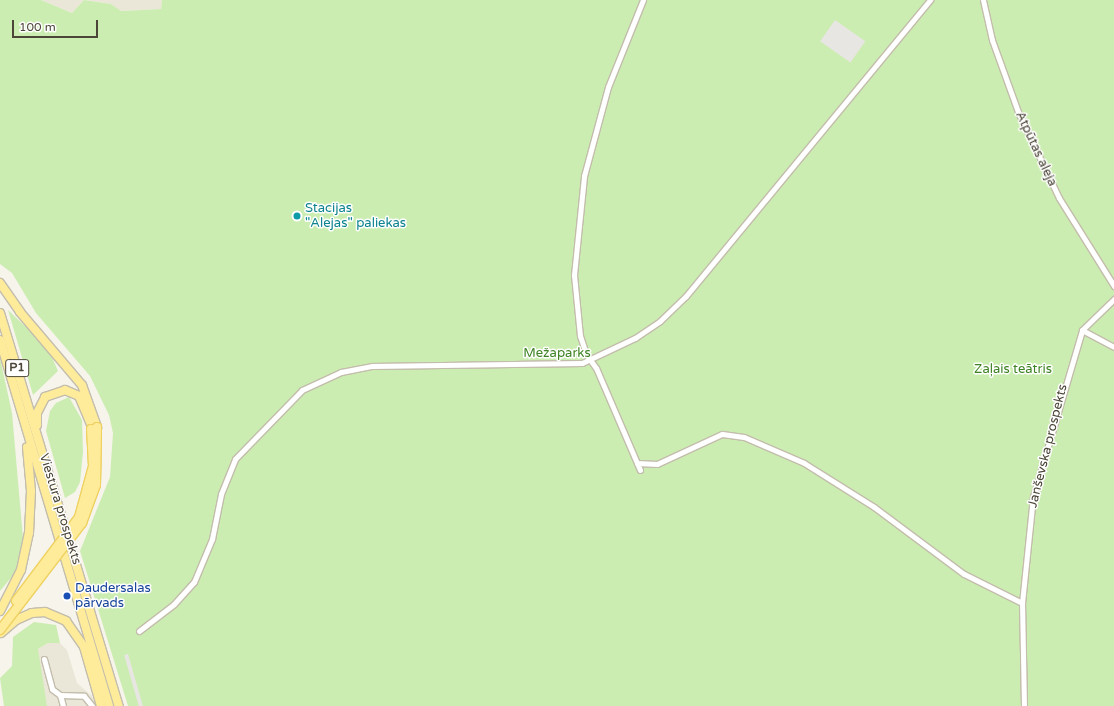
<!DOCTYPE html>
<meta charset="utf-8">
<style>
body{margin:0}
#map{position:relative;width:1114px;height:706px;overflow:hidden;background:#f6f4eb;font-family:"Varela Round",sans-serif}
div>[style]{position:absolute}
.residential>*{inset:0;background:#ebe7d8}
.green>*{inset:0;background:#ccedb1}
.parking>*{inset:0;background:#e8e6e2;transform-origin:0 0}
.roads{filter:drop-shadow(1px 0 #c3bdac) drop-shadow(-1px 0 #c3bdac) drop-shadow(0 1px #c3bdac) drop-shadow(0 -1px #c3bdac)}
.minor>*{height:5px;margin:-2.5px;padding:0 2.5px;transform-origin:2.5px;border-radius:2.5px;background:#fff}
.primary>*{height:8px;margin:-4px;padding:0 4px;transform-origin:4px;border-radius:4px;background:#ffec9b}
.bridges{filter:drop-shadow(1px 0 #eed161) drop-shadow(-1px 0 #eed161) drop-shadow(0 1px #eed161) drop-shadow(0 -1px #eed161)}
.primary-bridge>*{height:8px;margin:-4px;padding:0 4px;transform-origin:4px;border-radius:4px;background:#ffec9b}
.dots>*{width:11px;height:11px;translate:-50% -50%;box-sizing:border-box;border:2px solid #fff;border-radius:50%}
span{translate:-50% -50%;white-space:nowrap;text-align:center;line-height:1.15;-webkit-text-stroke:3px #fff;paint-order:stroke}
.shield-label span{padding:1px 3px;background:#fff;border:1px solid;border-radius:3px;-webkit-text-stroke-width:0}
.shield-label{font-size:12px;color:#4c4638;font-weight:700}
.street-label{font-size:13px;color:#4c4638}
.culture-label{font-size:13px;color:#0d838f}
.left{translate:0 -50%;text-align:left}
.park-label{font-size:13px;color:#3f8424}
.transit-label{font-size:13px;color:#164399}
.scale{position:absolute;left:12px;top:20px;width:86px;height:18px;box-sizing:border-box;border:2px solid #4c4638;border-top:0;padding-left:5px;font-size:12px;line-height:14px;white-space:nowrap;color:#4c4638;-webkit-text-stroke:3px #fff;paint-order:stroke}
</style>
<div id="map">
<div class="residential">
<div style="clip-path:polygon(41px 0,84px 0,72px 13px)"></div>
<div style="clip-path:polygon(85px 0,162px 0,161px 9px,120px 11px,111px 4px)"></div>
<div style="clip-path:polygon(48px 643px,60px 643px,67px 650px,77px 683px,92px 696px,96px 706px,47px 706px,37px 658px,38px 649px)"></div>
</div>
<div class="green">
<div style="clip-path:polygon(0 0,41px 0,72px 13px,84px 0,111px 4px,121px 11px,161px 9px,162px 0,1114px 0,1114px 706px,128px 706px,80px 551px,110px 477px,113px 433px,109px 415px,90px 376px,36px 313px,12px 273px,0 264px)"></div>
<div style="clip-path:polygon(8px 310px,48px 348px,58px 371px,33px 395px)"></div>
<div style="clip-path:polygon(0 358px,12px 413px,23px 538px,15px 573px,0 591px)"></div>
<div style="clip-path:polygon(69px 397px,82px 420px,83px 452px,80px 482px,75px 492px,65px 498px,46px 431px,50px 411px,56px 403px)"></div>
<div style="clip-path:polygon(34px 622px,56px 625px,60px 643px,48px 643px,38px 649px,47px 706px,4px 706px,0 678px,12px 666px,13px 637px)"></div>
</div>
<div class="parking">
<div style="left:835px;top:20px;width:37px;height:26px;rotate:35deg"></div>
<div style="left:128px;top:654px;width:54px;height:4px;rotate:74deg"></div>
</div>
<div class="roads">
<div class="minor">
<div style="left:983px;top:0;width:41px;rotate:77.3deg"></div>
<div style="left:992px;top:40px;width:77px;rotate:70.1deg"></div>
<div style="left:1018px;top:112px;width:95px;rotate:64.5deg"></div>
<div style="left:1059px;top:198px;width:104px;rotate:58deg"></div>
<div style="left:1082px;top:330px;width:36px;rotate:28deg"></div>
<div style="left:637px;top:463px;width:20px;rotate:3deg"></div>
<div style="left:657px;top:464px;width:72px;rotate:-24.8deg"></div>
<div style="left:722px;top:434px;width:22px;rotate:8deg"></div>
<div style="left:744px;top:437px;width:65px;rotate:23.4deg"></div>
<div style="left:804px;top:463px;width:83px;rotate:32.2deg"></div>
<div style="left:874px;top:507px;width:112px;rotate:36.7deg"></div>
<div style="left:964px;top:574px;width:65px;rotate:26.6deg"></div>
<div style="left:640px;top:470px;width:111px;rotate:-113.3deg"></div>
<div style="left:596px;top:368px;width:17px;rotate:-126deg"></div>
<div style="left:586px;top:354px;width:19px;rotate:-108deg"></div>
<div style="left:580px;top:336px;width:61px;rotate:-95.6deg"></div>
<div style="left:574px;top:275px;width:100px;rotate:-84.2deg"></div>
<div style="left:584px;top:176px;width:92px;rotate:-74.9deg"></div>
<div style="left:608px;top:87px;width:94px;rotate:-68.1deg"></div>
<div style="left:139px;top:631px;width:44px;rotate:-37.6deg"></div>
<div style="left:174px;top:604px;width:30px;rotate:-48deg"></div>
<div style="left:194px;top:582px;width:47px;rotate:-67.3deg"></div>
<div style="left:212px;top:539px;width:46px;rotate:-78.7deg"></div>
<div style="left:221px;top:494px;width:38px;rotate:-68deg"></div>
<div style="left:235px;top:459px;width:96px;rotate:-45.8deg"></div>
<div style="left:302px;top:390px;width:43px;rotate:-24.8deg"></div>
<div style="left:341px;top:372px;width:32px;rotate:-11deg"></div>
<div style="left:372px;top:366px;width:210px;rotate:-0.8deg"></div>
<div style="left:582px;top:363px;width:59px;rotate:-25.3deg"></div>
<div style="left:635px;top:338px;width:30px;rotate:-34deg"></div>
<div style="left:660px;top:321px;width:36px;rotate:-44deg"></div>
<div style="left:686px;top:296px;width:384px;rotate:-50.5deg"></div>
<div style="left:44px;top:659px;width:31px;rotate:75deg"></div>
<div style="left:52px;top:689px;width:10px;rotate:37deg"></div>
<div style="left:63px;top:706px;width:11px;rotate:-105deg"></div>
<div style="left:60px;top:695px;width:24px;rotate:2deg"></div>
<div style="left:84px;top:696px;width:13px;rotate:51deg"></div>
<div style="left:1024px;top:706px;width:103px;rotate:-91.1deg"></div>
<div style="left:1022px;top:603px;width:107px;rotate:-84.1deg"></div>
<div style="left:1033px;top:497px;width:174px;rotate:-73.6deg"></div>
<div style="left:1082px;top:330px;width:45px;rotate:-44.1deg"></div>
</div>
<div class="primary">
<div style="left:0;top:283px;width:35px;rotate:55deg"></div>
<div style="left:20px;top:312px;width:96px;rotate:49.7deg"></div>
<div style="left:82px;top:385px;width:45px;rotate:70.3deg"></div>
<div style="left:0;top:313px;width:411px;rotate:73.2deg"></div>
<div style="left:0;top:340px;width:382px;rotate:73.4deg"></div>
<div style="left:37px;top:425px;width:12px;rotate:-90deg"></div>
<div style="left:37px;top:413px;width:18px;rotate:-63deg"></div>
<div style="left:45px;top:397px;width:21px;rotate:-19deg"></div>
<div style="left:65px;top:390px;width:15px;rotate:23deg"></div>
<div style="left:79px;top:396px;width:30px;rotate:67deg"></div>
<div style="left:0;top:611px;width:46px;rotate:-62.9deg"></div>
<div style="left:21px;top:570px;width:38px;rotate:-78deg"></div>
<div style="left:29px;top:533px;width:42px;rotate:-87.3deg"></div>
<div style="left:31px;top:491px;width:44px;rotate:-95.2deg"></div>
<div style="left:1px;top:633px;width:20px;rotate:-41deg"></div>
<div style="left:16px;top:620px;width:17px;rotate:-24deg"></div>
<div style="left:32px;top:613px;width:13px;rotate:-4deg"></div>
<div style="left:45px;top:612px;width:23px;rotate:23deg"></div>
<div style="left:66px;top:621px;width:32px;rotate:55deg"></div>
<div style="left:84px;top:647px;width:61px;rotate:73.9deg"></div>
</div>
</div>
<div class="bridges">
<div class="primary-bridge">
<div style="left:16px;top:601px;width:105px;rotate:-53.1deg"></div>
<div style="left:79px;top:517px;width:53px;rotate:-74.6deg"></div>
<div style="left:93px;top:466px;width:37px;rotate:-93deg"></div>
<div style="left:0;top:630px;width:135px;rotate:-52.5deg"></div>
<div style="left:82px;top:523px;width:40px;rotate:-69.8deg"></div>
<div style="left:96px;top:485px;width:58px;rotate:-89deg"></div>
</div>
</div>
<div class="dots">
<div style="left:297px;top:216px;background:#0f9aa8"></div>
<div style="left:67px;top:596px;background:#1a4fb4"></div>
</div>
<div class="shield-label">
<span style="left:17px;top:368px">P1</span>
</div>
<div class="street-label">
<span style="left:1036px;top:149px;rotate:65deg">Atpūtas aleja</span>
<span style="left:1048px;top:446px;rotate:-76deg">Janševska prospekts</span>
<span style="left:60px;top:509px;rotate:73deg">Viestura prospekts</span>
</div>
<div class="culture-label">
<span class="left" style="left:305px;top:216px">Stacijas<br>"Alejas" paliekas</span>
</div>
<div class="park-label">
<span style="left:557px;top:353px">Mežaparks</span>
<span style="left:1013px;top:369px">Zaļais teātris</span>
</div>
<div class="transit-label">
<span class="left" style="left:75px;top:596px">Daudersalas<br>pārvads</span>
</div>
<div class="scale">100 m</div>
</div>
